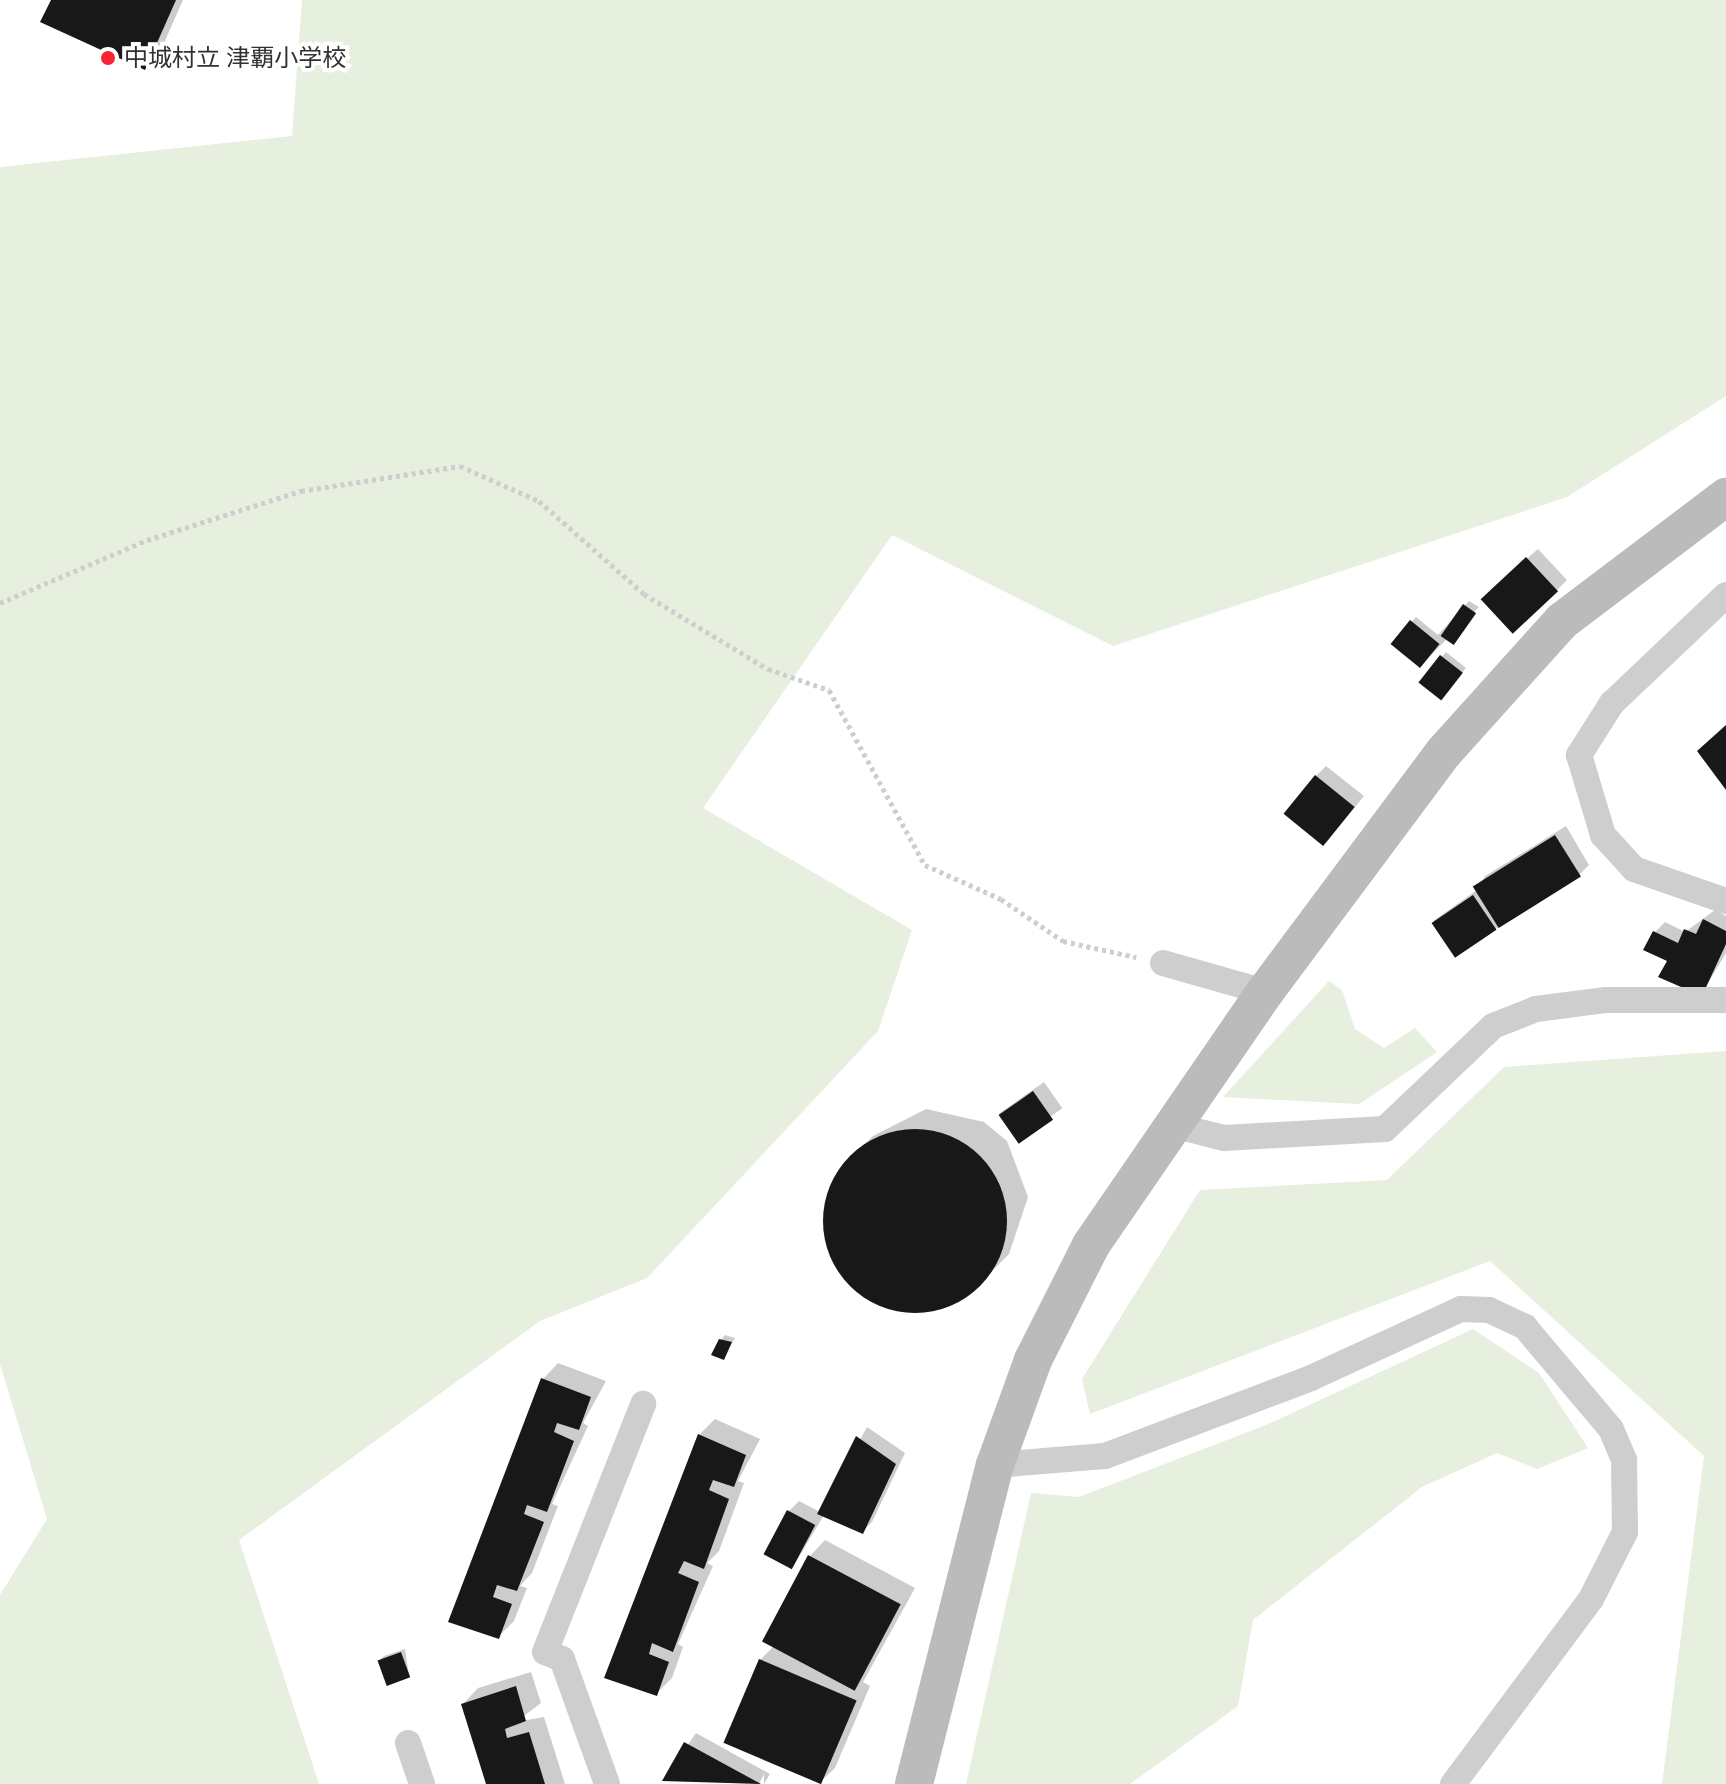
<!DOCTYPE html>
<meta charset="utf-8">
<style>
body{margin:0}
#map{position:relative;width:1726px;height:1784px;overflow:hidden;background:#fff;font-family:Mulish,"Noto Sans JP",sans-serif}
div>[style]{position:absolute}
.green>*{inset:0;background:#e7efde}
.shadow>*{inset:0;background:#0003;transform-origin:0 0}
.building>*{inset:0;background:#181818;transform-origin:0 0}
.round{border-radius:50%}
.path>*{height:5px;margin-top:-2.5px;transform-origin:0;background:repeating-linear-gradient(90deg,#cecece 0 4px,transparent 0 8px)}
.street>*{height:26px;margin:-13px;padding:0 13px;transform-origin:13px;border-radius:13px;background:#cecece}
.secondary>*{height:38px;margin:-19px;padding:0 19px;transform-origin:19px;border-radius:19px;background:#bbb}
.dots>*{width:22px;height:22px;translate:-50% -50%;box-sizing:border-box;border:4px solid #fff;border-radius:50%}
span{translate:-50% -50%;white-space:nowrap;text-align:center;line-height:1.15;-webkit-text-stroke:8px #fff;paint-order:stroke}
.poi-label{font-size:24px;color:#313131}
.left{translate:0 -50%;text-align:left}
</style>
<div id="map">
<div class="green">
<div style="clip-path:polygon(302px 0,1726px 0,1726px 396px,1567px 497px,1113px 646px,892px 535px,703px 808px,912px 930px,878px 1031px,647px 1278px,540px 1321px,239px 1540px,319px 1784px,0 1784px,0 1595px,47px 1519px,0 1364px,0 167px,292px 136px)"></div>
<div style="clip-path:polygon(1329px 981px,1342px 990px,1355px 1029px,1384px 1048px,1415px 1028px,1437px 1052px,1359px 1104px,1223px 1097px)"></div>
<div style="clip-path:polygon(1726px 1051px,1726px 1784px,1662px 1784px,1704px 1456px,1490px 1261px,1090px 1414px,1082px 1379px,1200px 1190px,1387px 1180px,1504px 1067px)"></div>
<div style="clip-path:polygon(1473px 1329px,1539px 1373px,1588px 1448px,1537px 1469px,1497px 1453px,1422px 1487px,1253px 1620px,1238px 1706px,1130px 1784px,966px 1784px,1031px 1493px,1079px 1497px,1266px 1425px)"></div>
</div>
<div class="shadow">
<div style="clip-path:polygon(53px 0,183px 0,160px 52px,144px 67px)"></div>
<div style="clip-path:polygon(1538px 549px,1567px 580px,1557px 590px,1493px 588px)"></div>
<div style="clip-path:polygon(1469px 601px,1479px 607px,1424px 662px,1392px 643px,1416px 617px,1438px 635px)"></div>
<div style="clip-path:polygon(1446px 652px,1466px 668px,1445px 694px,1421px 682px)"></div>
<div style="clip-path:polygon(1326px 766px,1364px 796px,1326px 843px,1316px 776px)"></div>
<div style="clip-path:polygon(1566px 826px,1589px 865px,1579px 875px,1495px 929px,1433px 921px,1477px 890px,1485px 876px)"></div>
<div style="clip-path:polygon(1715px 910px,1726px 916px,1726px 953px,1702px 993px,1655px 932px,1665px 922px,1685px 932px)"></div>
<div style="left:1044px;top:1082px;width:32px;height:55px;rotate:55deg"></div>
<div style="clip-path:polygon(926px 1109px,984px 1122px,1007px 1141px,1028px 1197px,1009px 1254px,987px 1276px,938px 1309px,880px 1305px,855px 1289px,826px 1239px,825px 1210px,851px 1157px,873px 1136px)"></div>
<div style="clip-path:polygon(725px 1335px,735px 1338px,724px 1357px,721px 1340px)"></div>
<div style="clip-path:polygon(558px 1363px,606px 1381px,583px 1423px,588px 1426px,552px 1504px,558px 1506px,532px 1573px,520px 1586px,527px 1588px,514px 1621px,499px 1636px,451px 1621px,543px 1379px)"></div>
<div style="clip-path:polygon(715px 1419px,760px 1439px,738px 1481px,744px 1483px,719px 1551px,707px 1563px,713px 1566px,678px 1644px,683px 1647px,672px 1678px,656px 1694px,607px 1677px,699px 1435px)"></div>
<div style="clip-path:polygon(867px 1427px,905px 1453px,872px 1522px,862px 1532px,824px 1515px,793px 1567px,789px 1511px,799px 1501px,820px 1512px)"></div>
<div style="clip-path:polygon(825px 1540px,915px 1588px,863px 1682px,870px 1686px,835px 1768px,819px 1783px,760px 1660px,774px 1646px,810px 1556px)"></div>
<div style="clip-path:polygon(405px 1649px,409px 1676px,380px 1660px,384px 1656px)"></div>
<div style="clip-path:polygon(531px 1672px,541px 1703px,516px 1722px,544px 1717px,565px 1784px,488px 1784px,463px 1704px,478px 1688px)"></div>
<div style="clip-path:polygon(696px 1733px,770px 1774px,764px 1784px,764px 1774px,759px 1784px,664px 1780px)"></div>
</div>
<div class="building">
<div style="clip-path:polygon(51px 0,176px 0,145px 70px,40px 22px)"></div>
<div style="left:1526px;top:557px;width:47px;height:62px;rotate:47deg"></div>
<div style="left:1463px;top:604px;width:16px;height:39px;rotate:35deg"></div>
<div style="left:1410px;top:620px;width:38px;height:31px;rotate:39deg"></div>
<div style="left:1440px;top:655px;width:29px;height:35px;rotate:38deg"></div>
<div style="clip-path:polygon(1726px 725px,1726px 790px,1697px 751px)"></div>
<div style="left:1315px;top:775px;width:51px;height:50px;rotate:39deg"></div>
<div style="left:1555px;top:835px;width:49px;height:97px;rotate:58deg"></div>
<div style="left:1473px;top:895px;width:42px;height:50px;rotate:56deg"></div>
<div style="clip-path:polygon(1703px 919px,1726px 931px,1726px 944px,1702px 996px,1658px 977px,1667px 961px,1643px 950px,1653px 931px,1678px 943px,1684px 929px,1696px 934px)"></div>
<div style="left:1033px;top:1091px;width:35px;height:42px;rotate:55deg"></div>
<div class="round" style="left:823px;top:1129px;width:184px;height:184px"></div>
<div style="clip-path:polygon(719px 1339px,732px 1342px,724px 1360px,711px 1355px)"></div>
<div style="clip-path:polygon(541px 1378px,591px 1397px,579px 1430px,557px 1423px,554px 1432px,574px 1441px,547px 1512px,527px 1505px,524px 1514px,544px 1522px,517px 1591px,497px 1585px,493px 1597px,512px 1604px,499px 1639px,448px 1622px)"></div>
<div style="clip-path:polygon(698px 1434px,746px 1455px,734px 1487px,713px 1480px,709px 1490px,729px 1499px,704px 1569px,684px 1561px,678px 1573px,699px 1582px,673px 1652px,652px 1643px,649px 1654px,669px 1662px,657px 1696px,604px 1678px)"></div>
<div style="clip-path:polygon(856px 1436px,896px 1464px,863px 1534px,817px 1514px)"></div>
<div style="left:787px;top:1510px;width:32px;height:50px;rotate:28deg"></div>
<div style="left:808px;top:1555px;width:105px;height:98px;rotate:28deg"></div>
<div style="left:401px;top:1652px;width:27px;height:25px;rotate:70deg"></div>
<div style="left:759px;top:1659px;width:106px;height:91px;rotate:23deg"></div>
<div style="clip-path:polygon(516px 1686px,526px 1721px,505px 1729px,507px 1738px,529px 1732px,545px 1784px,486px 1784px,461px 1704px)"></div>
<div style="clip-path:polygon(684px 1742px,761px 1784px,662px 1781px)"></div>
</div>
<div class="path">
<div style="left:0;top:603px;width:160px;rotate:-23.2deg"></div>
<div style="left:147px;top:540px;width:162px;rotate:-17.7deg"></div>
<div style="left:301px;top:491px;width:161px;rotate:-8.9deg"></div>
<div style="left:460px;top:466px;width:86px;rotate:23.9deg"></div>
<div style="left:539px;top:501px;width:140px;rotate:41.5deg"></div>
<div style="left:644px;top:594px;width:145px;rotate:31.2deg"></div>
<div style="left:768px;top:669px;width:65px;rotate:19deg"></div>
<div style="left:829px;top:690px;width:200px;rotate:61.3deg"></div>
<div style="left:925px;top:865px;width:83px;rotate:24.1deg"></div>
<div style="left:1001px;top:899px;width:75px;rotate:34.1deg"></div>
<div style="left:1063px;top:941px;width:75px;rotate:12.4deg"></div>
</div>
<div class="street">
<div style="left:1726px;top:595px;width:157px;rotate:136.5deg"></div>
<div style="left:1612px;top:703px;width:62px;rotate:122.4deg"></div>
<div style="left:1579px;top:755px;width:84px;rotate:73.3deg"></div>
<div style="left:1603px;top:835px;width:46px;rotate:47.6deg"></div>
<div style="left:1634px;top:869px;width:97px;rotate:19.2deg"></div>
<div style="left:1163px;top:963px;width:106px;rotate:15.9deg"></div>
<div style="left:1173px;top:1125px;width:53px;rotate:14.3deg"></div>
<div style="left:1224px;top:1138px;width:161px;rotate:-3.2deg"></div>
<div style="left:1385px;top:1129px;width:149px;rotate:-43.6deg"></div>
<div style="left:1493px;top:1026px;width:46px;rotate:-21.6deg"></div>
<div style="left:1536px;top:1009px;width:71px;rotate:-7.3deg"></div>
<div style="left:1606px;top:1000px;width:120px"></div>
<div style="left:995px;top:1465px;width:110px;rotate:-4.7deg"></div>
<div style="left:1105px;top:1456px;width:220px;rotate:-20.7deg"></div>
<div style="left:1311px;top:1378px;width:165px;rotate:-24.7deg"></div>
<div style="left:1461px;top:1309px;width:28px;rotate:2deg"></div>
<div style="left:1489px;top:1310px;width:40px;rotate:25deg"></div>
<div style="left:1525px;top:1327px;width:133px;rotate:49.9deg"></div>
<div style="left:1611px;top:1429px;width:34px;rotate:67deg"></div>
<div style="left:1624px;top:1460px;width:72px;rotate:89.2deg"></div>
<div style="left:1625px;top:1532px;width:75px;rotate:116.9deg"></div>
<div style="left:1591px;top:1599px;width:231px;rotate:126.7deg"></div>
<div style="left:408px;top:1743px;width:43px;rotate:71.1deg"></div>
<div style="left:607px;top:1784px;width:133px;rotate:-109.8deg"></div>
<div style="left:562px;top:1659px;width:18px;rotate:-158deg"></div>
<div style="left:545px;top:1652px;width:267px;rotate:-68.4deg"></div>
</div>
<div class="secondary">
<div style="left:914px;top:1784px;width:329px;rotate:-75.8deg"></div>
<div style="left:995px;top:1465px;width:112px;rotate:-70.1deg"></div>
<div style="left:1033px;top:1360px;width:129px;rotate:-63.2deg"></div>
<div style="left:1091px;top:1245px;width:307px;rotate:-55.5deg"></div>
<div style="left:1265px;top:992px;width:299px;rotate:-53.3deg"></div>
<div style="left:1444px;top:752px;width:176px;rotate:-48deg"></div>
<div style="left:1562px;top:621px;width:206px;rotate:-37.1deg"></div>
</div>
<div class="dots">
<div style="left:108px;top:58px;background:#f62536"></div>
</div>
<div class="poi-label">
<span class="left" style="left:124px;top:58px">中城村立 津覇小学校</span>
</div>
</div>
